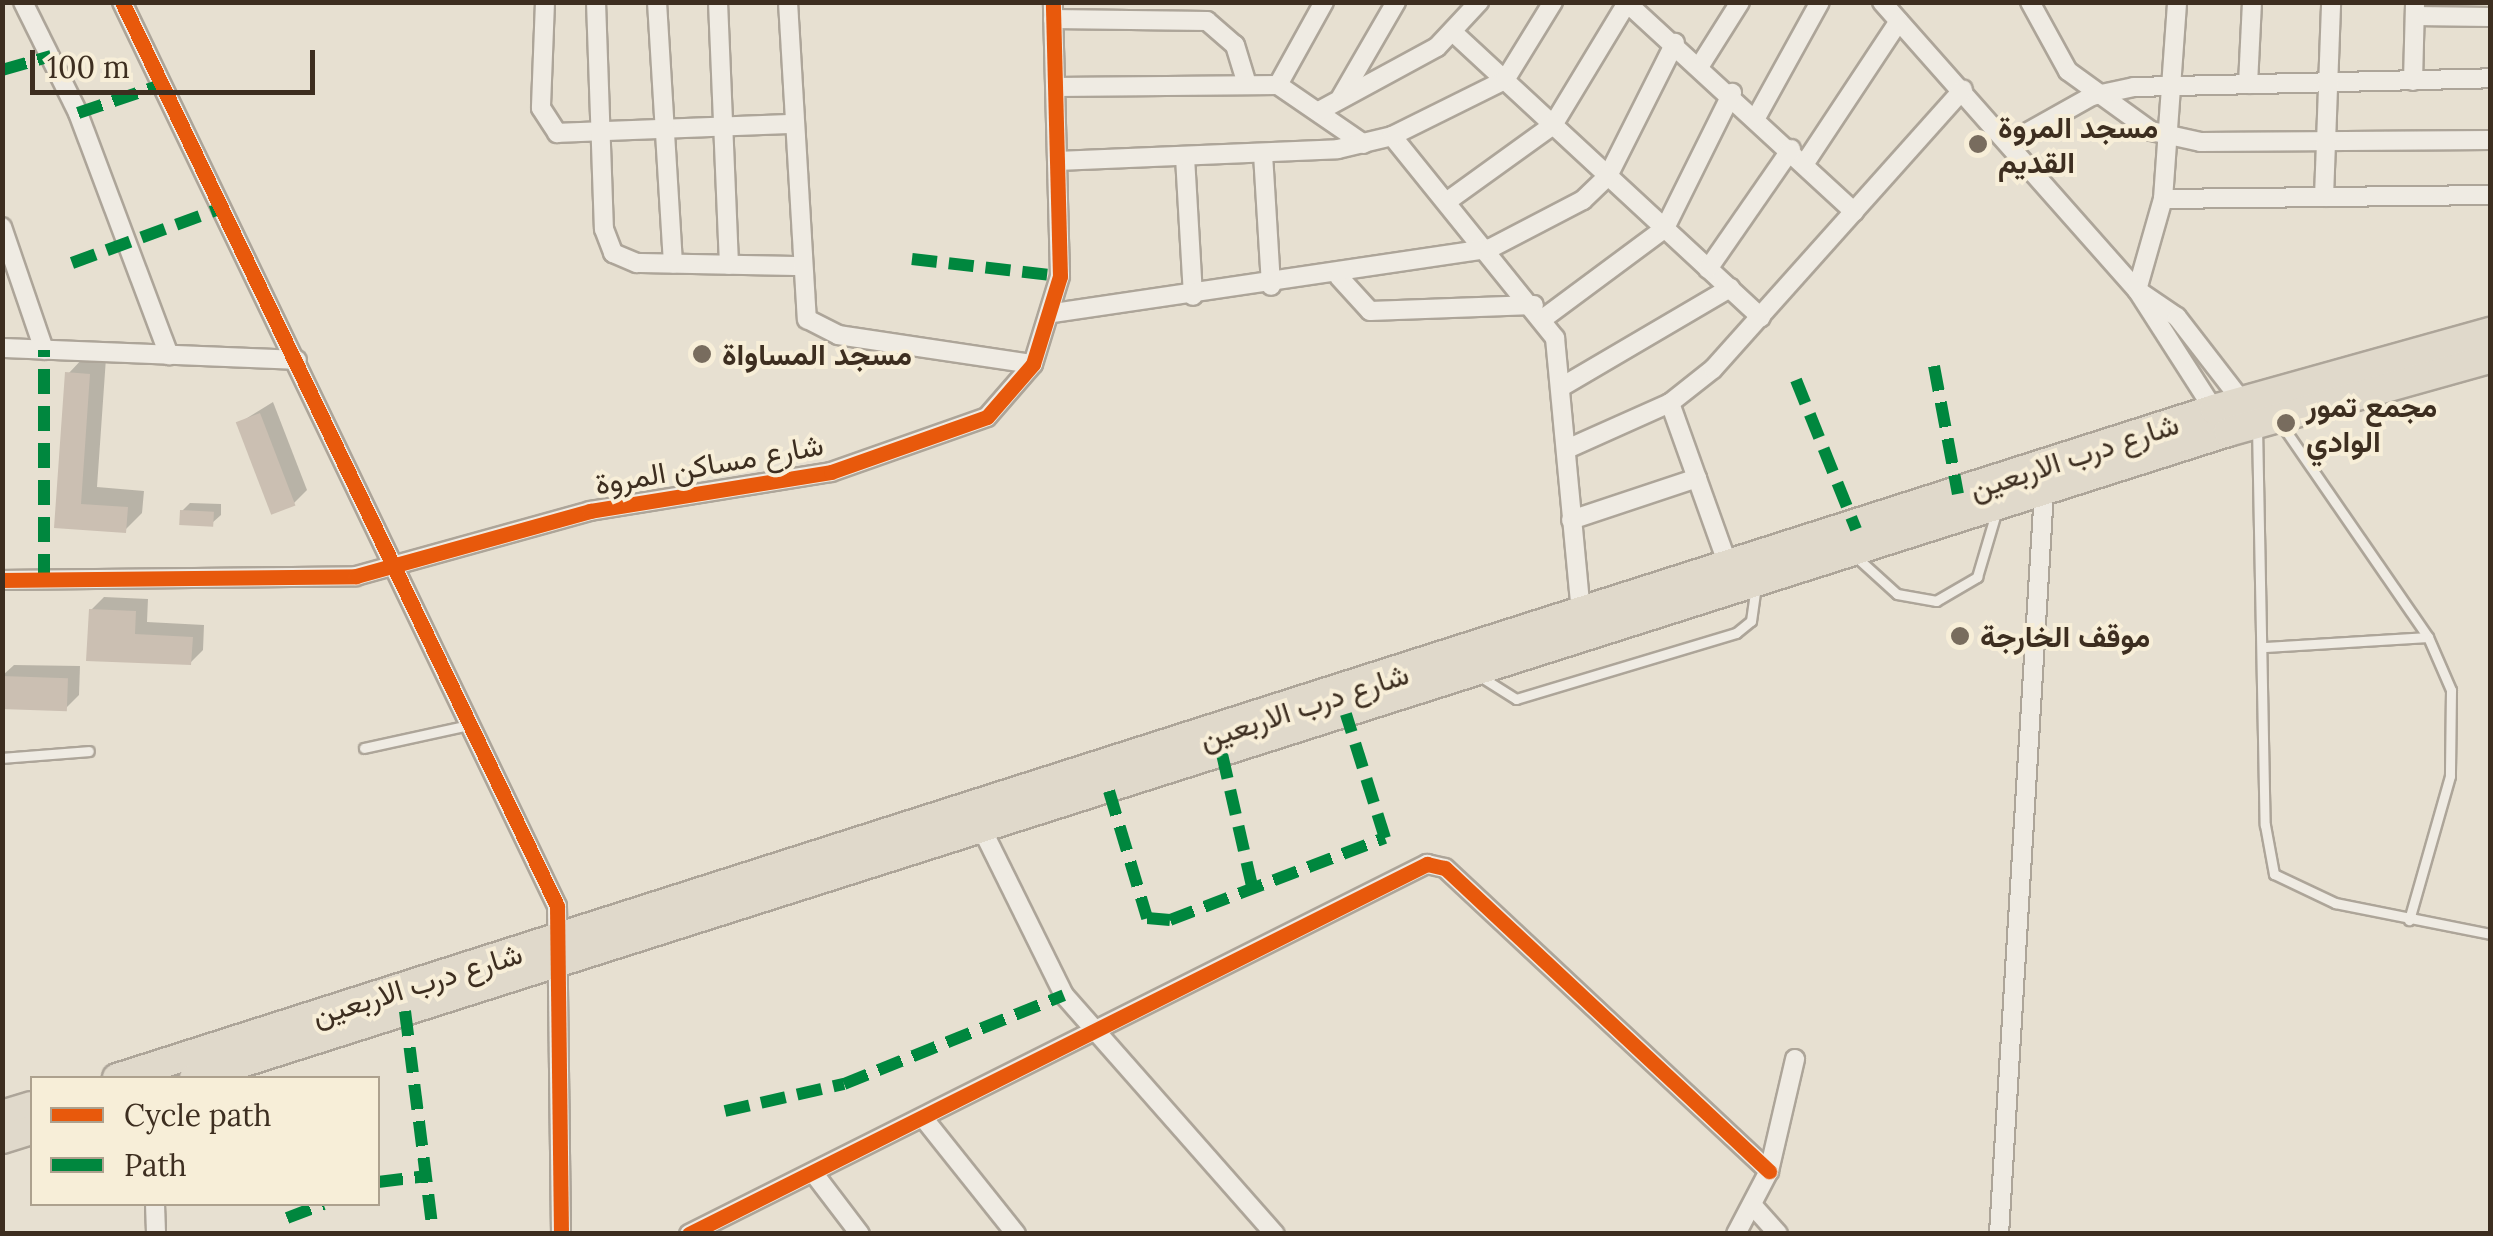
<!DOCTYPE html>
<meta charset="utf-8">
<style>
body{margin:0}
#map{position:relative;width:2493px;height:1236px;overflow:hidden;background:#e7e0d1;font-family:Lora,Vazirmatn,serif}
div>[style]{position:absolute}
.shadow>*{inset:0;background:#0003}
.building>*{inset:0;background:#cbbfb2;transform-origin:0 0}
.roads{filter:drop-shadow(2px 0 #ada599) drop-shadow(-2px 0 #ada599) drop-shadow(0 2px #ada599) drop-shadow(0 -2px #ada599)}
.service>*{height:9px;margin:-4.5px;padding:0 4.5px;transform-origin:4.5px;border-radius:4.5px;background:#efebe3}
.minor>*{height:18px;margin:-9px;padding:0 9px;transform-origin:9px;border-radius:9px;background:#efebe3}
.trunk>*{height:28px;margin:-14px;padding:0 14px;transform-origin:14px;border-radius:14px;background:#e0d9cb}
.quiet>*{height:12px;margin-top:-6px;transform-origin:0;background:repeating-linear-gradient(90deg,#00873e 0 25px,transparent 0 37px)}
.cycleway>*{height:15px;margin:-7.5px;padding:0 7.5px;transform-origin:7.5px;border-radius:7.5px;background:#e8590c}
.dots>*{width:28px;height:28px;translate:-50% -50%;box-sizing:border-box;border:5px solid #f7eed8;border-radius:50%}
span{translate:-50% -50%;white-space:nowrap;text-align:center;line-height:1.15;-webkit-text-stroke:8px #f7eed8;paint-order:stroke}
.poi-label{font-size:30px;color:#3d2e20;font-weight:700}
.left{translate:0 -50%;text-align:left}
.street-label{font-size:30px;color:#3d2e20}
.frame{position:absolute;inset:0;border:5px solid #3d2e20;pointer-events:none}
.legend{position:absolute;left:30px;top:1076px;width:350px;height:130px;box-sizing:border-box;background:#f7eed8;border:2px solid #ada18e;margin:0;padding:12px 18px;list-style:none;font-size:30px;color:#3d2e20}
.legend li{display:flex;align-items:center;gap:20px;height:50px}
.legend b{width:50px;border:2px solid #ada18e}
.scale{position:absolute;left:30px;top:50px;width:285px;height:45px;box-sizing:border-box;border:5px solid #3d2e20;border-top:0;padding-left:12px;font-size:30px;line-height:35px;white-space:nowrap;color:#3d2e20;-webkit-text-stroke:8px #f7eed8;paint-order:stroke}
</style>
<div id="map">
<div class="shadow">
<div style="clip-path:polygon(85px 356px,106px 358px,97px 487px,144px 491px,142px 513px,125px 530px,57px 525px,68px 374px)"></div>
<div style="clip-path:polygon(273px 402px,307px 490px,294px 503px,239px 423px)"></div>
<div style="clip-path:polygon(190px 503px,221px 504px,221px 515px,212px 523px,182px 511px)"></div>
<div style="clip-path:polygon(104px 597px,148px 599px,147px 622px,204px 625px,203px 650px,190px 663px,89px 659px,91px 610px)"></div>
<div style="clip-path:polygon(14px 665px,80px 666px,79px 695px,66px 708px,2px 676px)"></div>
</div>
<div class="building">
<div style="clip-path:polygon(65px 372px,90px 374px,81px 504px,128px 507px,126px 533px,54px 528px)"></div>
<div style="left:260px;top:413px;width:99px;height:26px;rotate:69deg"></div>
<div style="left:180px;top:510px;width:34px;height:15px;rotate:3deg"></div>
<div style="clip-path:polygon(89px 609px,136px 611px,135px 634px,193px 637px,191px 665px,86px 661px)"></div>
<div style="left:2px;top:676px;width:66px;height:33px;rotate:2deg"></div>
</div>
<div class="roads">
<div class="service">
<div style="left:2279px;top:421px;width:262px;rotate:55.4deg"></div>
<div style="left:2428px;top:637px;width:58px;rotate:66.5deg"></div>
<div style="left:2451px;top:690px;width:86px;rotate:90.7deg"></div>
<div style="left:2450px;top:776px;width:150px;rotate:105.9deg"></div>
<div style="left:2257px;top:426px;width:399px;rotate:88.9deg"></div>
<div style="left:2265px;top:825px;width:50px;rotate:79.6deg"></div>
<div style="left:2274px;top:874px;width:68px;rotate:25.4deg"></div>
<div style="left:2335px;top:903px;width:158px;rotate:11.3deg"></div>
<div style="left:1854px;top:555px;width:58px;rotate:42.2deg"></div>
<div style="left:1897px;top:594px;width:40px;rotate:10deg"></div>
<div style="left:1936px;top:601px;width:48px;rotate:-30.3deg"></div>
<div style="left:1977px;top:577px;width:67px;rotate:-73.5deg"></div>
<div style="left:2266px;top:647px;width:162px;rotate:-3.5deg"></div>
<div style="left:1478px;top:675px;width:45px;rotate:32.3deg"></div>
<div style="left:1516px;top:699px;width:230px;rotate:-16.7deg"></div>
<div style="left:1736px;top:633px;width:19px;rotate:-39deg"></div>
<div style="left:1751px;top:621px;width:36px;rotate:-82deg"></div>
<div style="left:364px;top:748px;width:107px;rotate:-12.4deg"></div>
<div style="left:2px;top:758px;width:87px;rotate:-4.6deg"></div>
</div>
<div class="minor">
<div style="left:23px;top:2px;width:124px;rotate:63.6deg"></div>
<div style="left:78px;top:113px;width:259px;rotate:69.4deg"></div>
<div style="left:122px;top:2px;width:1003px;rotate:64.3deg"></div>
<div style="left:557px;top:906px;width:328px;rotate:89.3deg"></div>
<div style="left:545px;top:2px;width:106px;rotate:92.2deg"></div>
<div style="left:541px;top:108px;width:30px;rotate:57deg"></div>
<div style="left:557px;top:133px;width:236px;rotate:-2.2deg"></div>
<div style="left:596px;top:2px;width:227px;rotate:88deg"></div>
<div style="left:604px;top:229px;width:26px;rotate:69deg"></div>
<div style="left:613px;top:253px;width:26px;rotate:23deg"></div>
<div style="left:637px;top:263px;width:162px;rotate:1.1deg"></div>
<div style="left:657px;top:2px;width:262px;rotate:86.5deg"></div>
<div style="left:718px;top:2px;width:263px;rotate:87.6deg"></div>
<div style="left:788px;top:2px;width:318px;rotate:86.6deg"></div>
<div style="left:807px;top:319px;width:35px;rotate:27deg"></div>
<div style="left:838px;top:335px;width:197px;rotate:8.5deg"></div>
<div style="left:1626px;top:2px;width:310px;rotate:42.6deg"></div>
<div style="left:1882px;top:2px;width:385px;rotate:48.5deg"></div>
<div style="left:2137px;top:290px;width:150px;rotate:57.3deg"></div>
<div style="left:2030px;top:2px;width:79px;rotate:61.2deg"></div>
<div style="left:2068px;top:71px;width:102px;rotate:35.9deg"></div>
<div style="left:2151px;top:131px;width:51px;rotate:12.4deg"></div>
<div style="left:2201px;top:142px;width:289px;rotate:-0.4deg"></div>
<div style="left:2415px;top:16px;width:75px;rotate:0.8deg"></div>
<div style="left:1053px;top:19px;width:154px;rotate:0.7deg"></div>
<div style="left:1207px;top:21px;width:37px;rotate:41deg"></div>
<div style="left:1235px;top:45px;width:39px;rotate:73deg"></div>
<div style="left:1455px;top:34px;width:417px;rotate:42.8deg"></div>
<div style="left:1701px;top:64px;width:73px;rotate:-57.8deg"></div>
<div style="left:2413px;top:81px;width:79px;rotate:-88.5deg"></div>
<div style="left:2248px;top:84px;width:82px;rotate:-87.2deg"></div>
<div style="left:1278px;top:85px;width:95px;rotate:-61deg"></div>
<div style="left:1055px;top:87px;width:223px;rotate:-0.5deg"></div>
<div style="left:1278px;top:85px;width:104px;rotate:34.5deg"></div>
<div style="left:1341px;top:97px;width:110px;rotate:-59.9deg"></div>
<div style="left:1321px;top:110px;width:132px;rotate:-28.5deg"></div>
<div style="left:1437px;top:47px;width:62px;rotate:-47deg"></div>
<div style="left:1757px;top:116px;width:130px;rotate:-61.1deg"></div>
<div style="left:1392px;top:136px;width:260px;rotate:51.1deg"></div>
<div style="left:1555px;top:338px;width:284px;rotate:84.6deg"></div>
<div style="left:2010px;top:142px;width:94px;rotate:-29.3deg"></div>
<div style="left:2092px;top:96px;width:43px;rotate:-12.1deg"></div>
<div style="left:2134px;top:87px;width:356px;rotate:-1.4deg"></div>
<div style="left:1263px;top:154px;width:132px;rotate:86.5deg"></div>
<div style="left:1185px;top:157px;width:139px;rotate:86.7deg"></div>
<div style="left:1057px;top:161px;width:281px;rotate:-2.4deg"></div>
<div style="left:1338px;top:149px;width:56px;rotate:-13.5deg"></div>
<div style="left:1392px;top:136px;width:126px;rotate:-26.4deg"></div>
<div style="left:1505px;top:80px;width:92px;rotate:-58.4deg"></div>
<div style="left:1805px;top:163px;width:170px;rotate:-56.5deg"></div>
<div style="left:2324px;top:197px;width:195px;rotate:-87.9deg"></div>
<div style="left:2163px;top:199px;width:327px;rotate:-0.7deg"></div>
<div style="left:1449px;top:200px;width:128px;rotate:-35.8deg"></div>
<div style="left:1553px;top:125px;width:143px;rotate:-58.8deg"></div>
<div style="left:2px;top:227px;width:130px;rotate:71.1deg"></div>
<div style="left:1708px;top:269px;width:146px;rotate:-55.3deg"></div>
<div style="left:1339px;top:277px;width:46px;rotate:47.6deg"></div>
<div style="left:1370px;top:311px;width:164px;rotate:-2.1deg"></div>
<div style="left:2137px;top:290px;width:95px;rotate:-74.1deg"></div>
<div style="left:2163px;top:199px;width:197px;rotate:-85.9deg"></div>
<div style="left:2137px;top:290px;width:48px;rotate:34deg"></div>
<div style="left:2177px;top:317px;width:116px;rotate:52.3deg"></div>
<div style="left:1053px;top:313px;width:441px;rotate:-8.4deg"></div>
<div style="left:1489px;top:249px;width:106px;rotate:-27.5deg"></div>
<div style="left:1583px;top:200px;width:35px;rotate:-44deg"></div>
<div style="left:1608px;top:176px;width:149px;rotate:-63.3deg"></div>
<div style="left:1544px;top:318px;width:151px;rotate:-36.6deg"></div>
<div style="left:1665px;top:228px;width:151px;rotate:-63.6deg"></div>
<div style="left:2px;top:348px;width:295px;rotate:2.3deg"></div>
<div style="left:1563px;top:386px;width:194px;rotate:-30.4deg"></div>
<div style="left:1670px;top:403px;width:175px;rotate:70.3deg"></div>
<div style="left:1567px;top:449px;width:113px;rotate:-24.1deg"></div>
<div style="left:1670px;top:403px;width:55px;rotate:-38.3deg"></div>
<div style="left:1713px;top:369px;width:375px;rotate:-48.2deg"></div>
<div style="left:1571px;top:520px;width:133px;rotate:-18.4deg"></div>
<div style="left:2px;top:580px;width:354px;rotate:-0.6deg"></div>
<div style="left:356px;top:576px;width:243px;rotate:-15.5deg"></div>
<div style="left:590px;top:511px;width:244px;rotate:-9.2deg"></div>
<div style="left:831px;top:472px;width:165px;rotate:-19.4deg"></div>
<div style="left:987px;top:417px;width:70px;rotate:-49deg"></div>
<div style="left:1033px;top:364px;width:92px;rotate:-72.9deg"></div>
<div style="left:1060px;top:276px;width:274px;rotate:-91.5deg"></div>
<div style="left:982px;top:829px;width:185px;rotate:63.7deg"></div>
<div style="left:1064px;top:995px;width:319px;rotate:48.6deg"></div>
<div style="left:925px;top:1120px;width:146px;rotate:51.4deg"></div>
<div style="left:815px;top:1175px;width:74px;rotate:52.7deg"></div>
<div style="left:155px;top:1204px;width:30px;rotate:88deg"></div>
<div style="left:1754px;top:1207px;width:36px;rotate:48deg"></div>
<div style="left:689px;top:1234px;width:826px;rotate:-26.63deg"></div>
<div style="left:1427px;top:864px;width:18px;rotate:13deg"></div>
<div style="left:1445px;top:868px;width:444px;rotate:43.1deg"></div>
<div style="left:1736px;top:1234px;width:71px;rotate:-62.4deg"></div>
<div style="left:1769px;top:1171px;width:115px;rotate:-76.9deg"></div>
<div style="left:1999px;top:1234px;width:744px;rotate:-86.53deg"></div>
</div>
<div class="trunk">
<div style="left:117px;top:1078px;width:2201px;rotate:-17.69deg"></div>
<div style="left:2214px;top:409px;width:287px;rotate:-15.6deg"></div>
<div style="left:194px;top:1078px;width:2134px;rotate:-17.62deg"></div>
<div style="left:2228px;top:432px;width:272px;rotate:-15.6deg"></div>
<div style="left:2px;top:1115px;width:31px;rotate:-17deg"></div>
<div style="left:2px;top:1139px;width:31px;rotate:-17deg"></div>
</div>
</div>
<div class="quiet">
<div style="left:2px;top:70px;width:51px;rotate:-15.9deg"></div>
<div style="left:78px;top:113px;width:94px;rotate:-18.6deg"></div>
<div style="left:912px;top:259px;width:149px;rotate:6.6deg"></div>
<div style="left:72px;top:263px;width:165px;rotate:-20.2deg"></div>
<div style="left:1934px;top:366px;width:130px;rotate:79.4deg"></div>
<div style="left:1796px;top:380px;width:161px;rotate:68.1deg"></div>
<div style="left:44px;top:579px;width:229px;rotate:-90deg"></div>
<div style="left:1222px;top:754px;width:135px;rotate:77.2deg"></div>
<div style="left:1109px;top:791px;width:133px;rotate:73.3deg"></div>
<div style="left:1147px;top:918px;width:23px;rotate:5deg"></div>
<div style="left:1170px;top:920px;width:230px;rotate:-20.9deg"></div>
<div style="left:1385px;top:838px;width:130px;rotate:-107.5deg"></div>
<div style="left:405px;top:1011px;width:225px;rotate:82.8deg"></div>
<div style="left:725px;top:1111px;width:122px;rotate:-12.8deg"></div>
<div style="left:844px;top:1084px;width:237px;rotate:-22deg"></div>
<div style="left:378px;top:1182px;width:49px;rotate:-7deg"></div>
<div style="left:287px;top:1218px;width:39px;rotate:-21deg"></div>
</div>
<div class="cycleway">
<div style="left:122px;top:2px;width:1003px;rotate:64.3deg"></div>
<div style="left:557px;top:906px;width:328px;rotate:89.3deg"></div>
<div style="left:2px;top:580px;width:354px;rotate:-0.6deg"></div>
<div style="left:356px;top:576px;width:243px;rotate:-15.5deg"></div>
<div style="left:590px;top:511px;width:244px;rotate:-9.2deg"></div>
<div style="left:831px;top:472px;width:165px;rotate:-19.4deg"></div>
<div style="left:987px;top:417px;width:70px;rotate:-49deg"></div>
<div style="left:1033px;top:364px;width:92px;rotate:-72.9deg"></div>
<div style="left:1060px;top:276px;width:274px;rotate:-91.5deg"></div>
<div style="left:689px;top:1234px;width:826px;rotate:-26.63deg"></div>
<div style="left:1427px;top:864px;width:18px;rotate:13deg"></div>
<div style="left:1445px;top:868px;width:444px;rotate:43.1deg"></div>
</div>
<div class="dots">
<div style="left:1978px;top:144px;background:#786c5e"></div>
<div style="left:702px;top:354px;background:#786c5e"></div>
<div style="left:2286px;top:423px;background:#786c5e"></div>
<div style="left:1960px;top:636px;background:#786c5e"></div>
</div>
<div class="poi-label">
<span class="left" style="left:1998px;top:144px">مسجد المروة<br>القديم</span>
<span class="left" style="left:722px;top:354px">مسجد المساواة</span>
<span class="left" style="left:2306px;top:423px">مجمع تمور<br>الوادي</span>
<span class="left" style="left:1980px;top:636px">موقف الخارجة</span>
</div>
<div class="street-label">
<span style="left:2074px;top:456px;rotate:-18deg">شارع درب الاربعين</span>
<span style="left:709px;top:464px;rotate:-10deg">شارع مساكن المروة</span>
<span style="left:1304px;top:706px;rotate:-18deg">شارع درب الاربعين</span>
<span style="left:417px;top:984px;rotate:-17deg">شارع درب الاربعين</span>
</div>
<div class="frame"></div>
<ul class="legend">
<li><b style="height:12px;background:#e8590c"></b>Cycle path</li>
<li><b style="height:12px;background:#00873e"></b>Path</li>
</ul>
<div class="scale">100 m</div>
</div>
